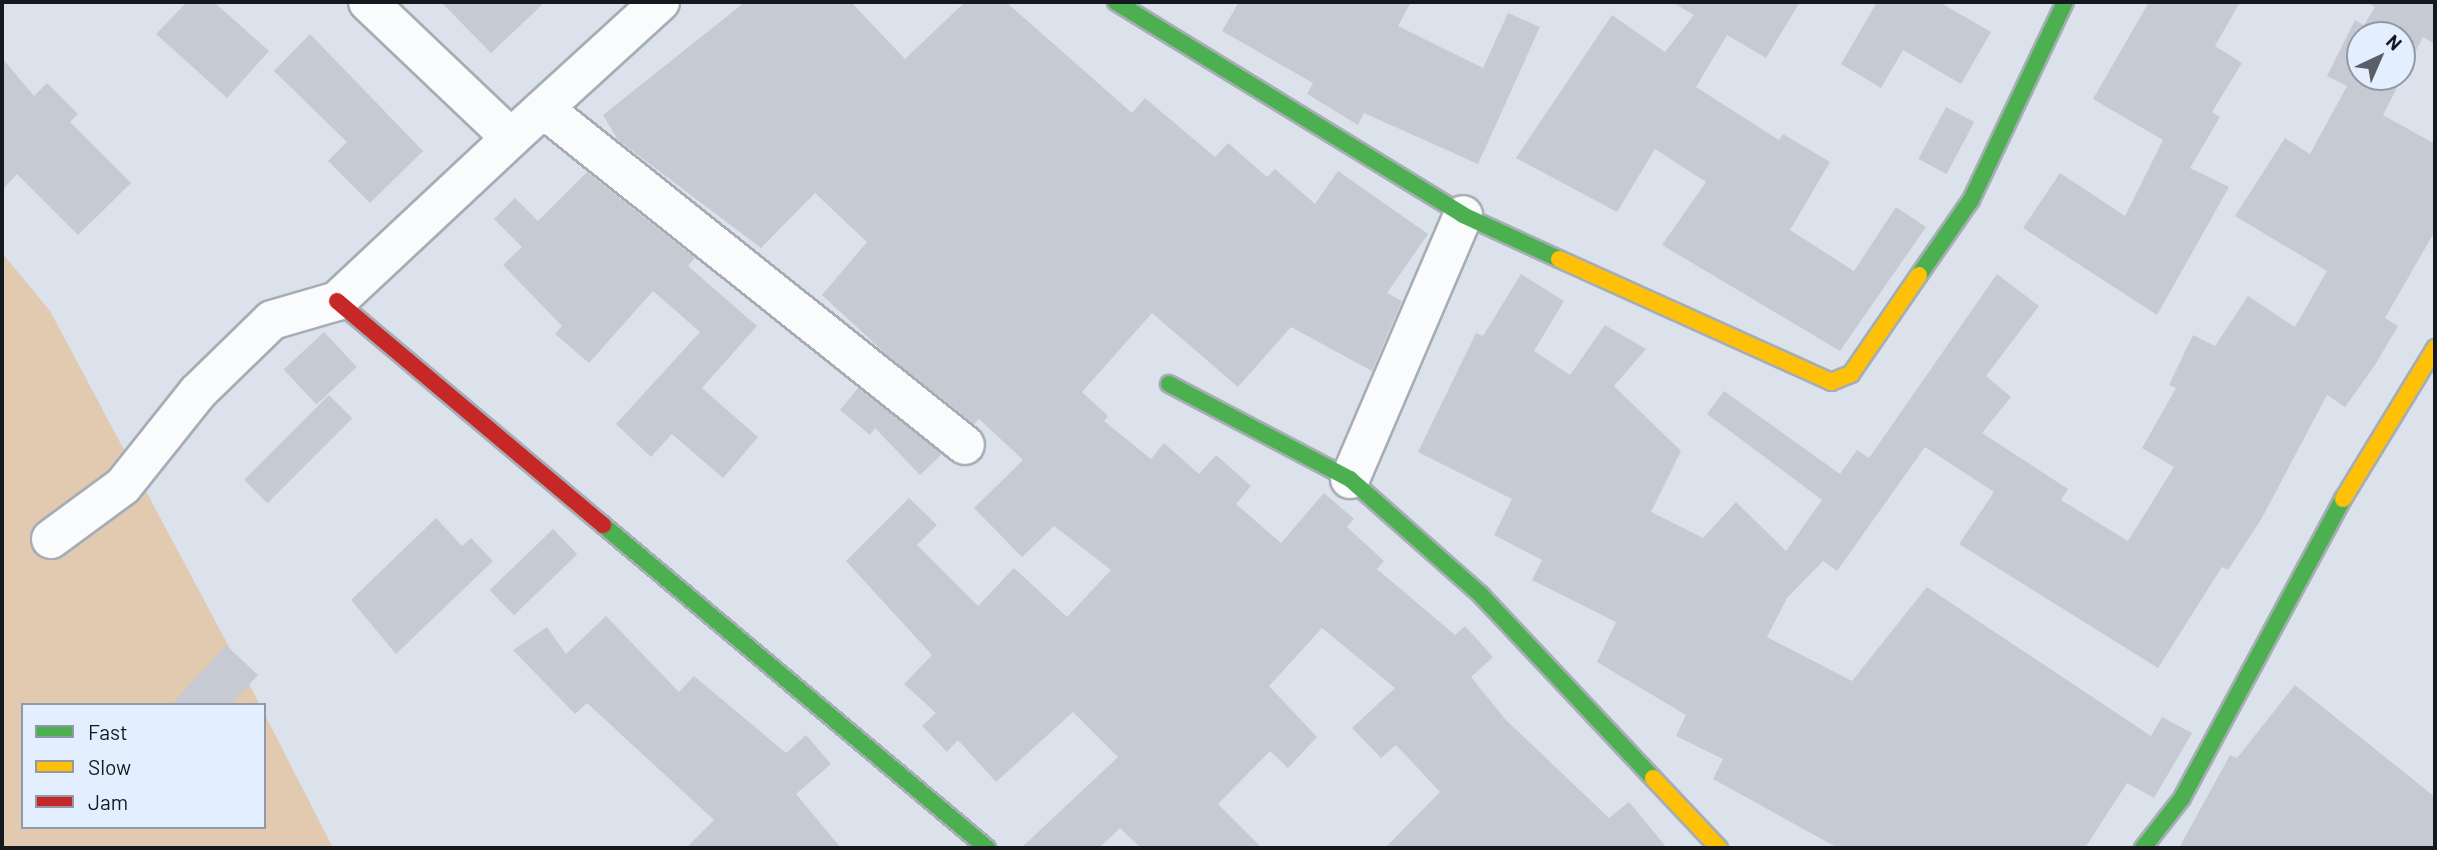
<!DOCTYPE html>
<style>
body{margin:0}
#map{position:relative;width:2437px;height:850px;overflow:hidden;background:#dbe2ec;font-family:Barlow,sans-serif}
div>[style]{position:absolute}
.green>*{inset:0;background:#e1caaf}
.building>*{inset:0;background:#c6cbd3;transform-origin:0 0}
.roads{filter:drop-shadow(2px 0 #a7adb4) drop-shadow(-2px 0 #a7adb4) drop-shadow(0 2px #a7adb4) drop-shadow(0 -2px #a7adb4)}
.street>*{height:38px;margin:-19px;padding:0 19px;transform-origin:19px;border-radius:19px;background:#fafbfc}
.fast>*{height:16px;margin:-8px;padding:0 8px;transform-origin:8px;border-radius:8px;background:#4caf50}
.slow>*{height:16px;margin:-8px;padding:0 8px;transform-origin:8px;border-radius:8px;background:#ffc107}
.jam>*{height:16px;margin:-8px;padding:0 8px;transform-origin:8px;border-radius:8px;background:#c62828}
span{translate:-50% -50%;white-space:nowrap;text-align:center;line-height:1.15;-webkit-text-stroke:5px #e3eefe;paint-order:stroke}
.frame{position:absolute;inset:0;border:4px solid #141920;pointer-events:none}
.legend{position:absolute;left:21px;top:703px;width:245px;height:126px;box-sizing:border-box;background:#e3eefe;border:2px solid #9099a5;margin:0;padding:9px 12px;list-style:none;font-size:21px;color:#141920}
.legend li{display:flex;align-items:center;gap:14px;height:35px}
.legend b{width:35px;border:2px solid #9099a5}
.north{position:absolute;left:2346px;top:21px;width:70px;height:70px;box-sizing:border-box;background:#e3eefe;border:2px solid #9099a5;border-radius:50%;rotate:44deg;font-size:19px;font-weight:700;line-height:28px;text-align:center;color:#141920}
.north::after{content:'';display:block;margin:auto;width:24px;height:32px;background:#5a5f67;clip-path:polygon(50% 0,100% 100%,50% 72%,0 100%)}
</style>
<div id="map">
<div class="green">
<div style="clip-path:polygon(2px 253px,50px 311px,260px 705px,23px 705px,23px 827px,264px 827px,264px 713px,333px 848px,2px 848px)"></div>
</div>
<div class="building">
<div style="clip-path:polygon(187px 2px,214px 2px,269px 51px,227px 98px,156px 34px)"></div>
<div style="clip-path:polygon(441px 2px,545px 2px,491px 53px)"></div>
<div style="clip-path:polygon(745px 2px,851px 2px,905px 59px,965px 2px,1006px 2px,1132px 113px,1145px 98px,1215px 157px,1228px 143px,1267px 177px,1275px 169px,1315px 204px,1338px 171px,1428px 234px,1387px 293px,1402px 301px,1372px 371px,1291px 327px,1238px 387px,1152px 313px,1082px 392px,1108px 416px,1104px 421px,1151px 459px,1164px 443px,1199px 474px,1216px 455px,1251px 486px,1236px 504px,1281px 543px,1324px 493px,1354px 519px,1347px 527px,1384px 561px,1377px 569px,1455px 635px,1465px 626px,1493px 657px,1471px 677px,1505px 719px,1609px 818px,1629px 802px,1667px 848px,1385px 848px,1440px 792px,1396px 745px,1381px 758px,1352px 728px,1395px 688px,1322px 628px,1269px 686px,1317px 737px,1288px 768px,1270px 751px,1218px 804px,1262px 848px,1141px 848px,1120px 828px,1099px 848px,1021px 848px,1118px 757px,1073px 712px,996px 782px,958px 740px,947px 752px,922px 726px,936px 713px,904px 684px,932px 655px,846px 561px,909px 498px,937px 525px,917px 545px,978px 606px,1014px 568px,1067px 617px,1111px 570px,1054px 526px,1022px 557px,974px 508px,1023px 460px,979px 419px,974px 424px,887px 355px,822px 295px,867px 242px,815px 193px,761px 248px,618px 140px,603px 115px)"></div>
<div style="clip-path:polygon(1239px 2px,1411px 2px,1398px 26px,1483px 68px,1508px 13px,1540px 27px,1478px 164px,1364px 113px,1358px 125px,1307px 94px,1313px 83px,1222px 31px)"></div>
<div style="clip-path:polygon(1672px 2px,1800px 2px,1766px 58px,1727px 35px,1696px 87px,1779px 140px,1783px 134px,1830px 162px,1790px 230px,1854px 271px,1896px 207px,1926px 227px,1840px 351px,1662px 245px,1706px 182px,1655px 149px,1617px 212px,1516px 158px,1612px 15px,1665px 52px,1694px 15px)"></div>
<div style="clip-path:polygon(1877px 2px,1939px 2px,1991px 32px,1961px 84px,1903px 50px,1881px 88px,1841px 64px)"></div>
<div style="clip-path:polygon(2149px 2px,2240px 2px,2215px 46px,2242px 63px,2212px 112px,2220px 117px,2190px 168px,2229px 187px,2157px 315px,2023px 228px,2060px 173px,2125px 216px,2163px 140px,2093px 99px)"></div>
<div style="clip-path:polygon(evenodd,2367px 2px,2435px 2px,2435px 44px,2423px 37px,2383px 115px,2435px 144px,2435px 231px,2385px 318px,2398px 326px,2375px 365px,2345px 407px,2327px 395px,2262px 518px,2228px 570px,2222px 567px,2158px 668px,1959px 544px,1994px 492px,1925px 447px,1837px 571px,1823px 561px,1787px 598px,1767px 637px,1852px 681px,1927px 587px,2151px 736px,2162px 717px,2192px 733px,2154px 798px,2127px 783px,2085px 848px,1838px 848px,1713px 779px,1723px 759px,1676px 736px,1686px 715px,1597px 662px,1616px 622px,1532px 580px,1542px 560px,1494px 535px,1512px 499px,1418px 452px,1476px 333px,1483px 336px,1521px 274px,1564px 301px,1534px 351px,1570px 375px,1605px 325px,1646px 349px,1614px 386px,1681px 451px,1651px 512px,1703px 538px,1736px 502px,1786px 551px,1822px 500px,1707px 414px,1724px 391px,1840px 474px,1857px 450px,1869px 458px,1997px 274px,2039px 306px,1986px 376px,2011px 397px,1982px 433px,2068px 489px,2061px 500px,2128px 541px,2174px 467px,2142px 448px,2176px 388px,2169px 385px,2193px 335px,2215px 346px,2248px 296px,2295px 327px,2327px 271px,2235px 216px,2285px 138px,2310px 154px,2347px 86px,2327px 76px,2355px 20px,2364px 25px,2375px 7px,2367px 2px,2360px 35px,2402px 35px,2402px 77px,2360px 77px,2360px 35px)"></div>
<div style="clip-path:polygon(310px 34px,423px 151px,370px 203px,328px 161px,347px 142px,274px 71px)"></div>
<div style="clip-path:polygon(2px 58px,34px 96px,47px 83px,78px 114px,70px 122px,131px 183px,78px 235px,17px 174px,2px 190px)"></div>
<div style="left:1946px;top:107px;width:32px;height:59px;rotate:28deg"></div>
<div style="clip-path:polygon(587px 172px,695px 258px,688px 266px,757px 326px,702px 388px,758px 437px,723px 478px,672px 434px,651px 457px,616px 424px,700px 332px,653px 291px,589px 363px,555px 334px,562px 326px,503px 265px,522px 247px,494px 219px,515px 198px,538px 221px)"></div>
<div style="left:324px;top:332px;width:48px;height:55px;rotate:47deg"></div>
<div style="clip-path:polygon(858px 388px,942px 454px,920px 475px,875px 428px,870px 435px,840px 410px)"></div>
<div style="left:329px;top:395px;width:33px;height:120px;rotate:45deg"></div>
<div style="clip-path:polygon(436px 518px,462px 546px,471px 538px,493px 561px,396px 654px,351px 600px)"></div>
<div style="left:553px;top:529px;width:35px;height:88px;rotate:46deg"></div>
<div style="clip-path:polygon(606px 616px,679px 692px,694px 676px,786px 753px,806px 735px,831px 764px,796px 794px,841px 848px,686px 848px,714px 820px,587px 703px,575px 714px,513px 650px,547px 627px,566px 654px)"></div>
<div style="clip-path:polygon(226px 645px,258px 675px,230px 705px,171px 705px)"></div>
<div style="clip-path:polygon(2295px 685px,2435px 797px,2435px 848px,2179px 848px,2230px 755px,2237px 758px)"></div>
</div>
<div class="roads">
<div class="street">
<div style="left:368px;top:2px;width:197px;rotate:43.6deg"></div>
<div style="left:511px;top:138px;width:202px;rotate:-42.4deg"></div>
<div style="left:545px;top:110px;width:537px;rotate:38.58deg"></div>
<div style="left:1350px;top:479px;width:287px;rotate:-66.8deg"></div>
<div style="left:51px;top:539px;width:89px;rotate:-36.4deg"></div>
<div style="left:123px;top:486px;width:120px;rotate:-51.4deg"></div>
<div style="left:198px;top:392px;width:103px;rotate:-44.2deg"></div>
<div style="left:272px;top:320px;width:68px;rotate:-16.3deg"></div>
<div style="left:337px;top:301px;width:238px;rotate:-43.1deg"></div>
</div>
<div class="fast">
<div style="left:1116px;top:2px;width:407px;rotate:31.5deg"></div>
<div style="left:1463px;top:215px;width:106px;rotate:24.6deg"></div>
<div style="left:1919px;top:275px;width:91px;rotate:-55.3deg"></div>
<div style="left:1971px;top:200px;width:219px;rotate:-64.6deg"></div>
<div style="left:1169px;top:384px;width:204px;rotate:27.7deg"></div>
<div style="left:1350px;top:479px;width:175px;rotate:41.5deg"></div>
<div style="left:1481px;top:595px;width:251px;rotate:46.8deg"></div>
<div style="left:603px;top:525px;width:502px;rotate:40.07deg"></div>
<div style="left:2143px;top:848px;width:63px;rotate:-52deg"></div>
<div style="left:2182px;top:798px;width:340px;rotate:-61.7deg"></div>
</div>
<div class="slow">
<div style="left:1559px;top:259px;width:299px;rotate:24.3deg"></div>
<div style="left:1831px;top:382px;width:22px;rotate:-22deg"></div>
<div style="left:1851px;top:374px;width:120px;rotate:-55.5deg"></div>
<div style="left:2343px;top:499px;width:177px;rotate:-58.6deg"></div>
<div style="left:1653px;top:778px;width:96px;rotate:46.7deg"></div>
</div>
<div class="jam">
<div style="left:337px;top:301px;width:348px;rotate:40.1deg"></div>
</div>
</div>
<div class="frame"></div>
<ul class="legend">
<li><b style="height:9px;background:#4caf50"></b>Fast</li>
<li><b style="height:9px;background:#ffc107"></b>Slow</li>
<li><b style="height:9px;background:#c62828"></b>Jam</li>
</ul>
<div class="north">N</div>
</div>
